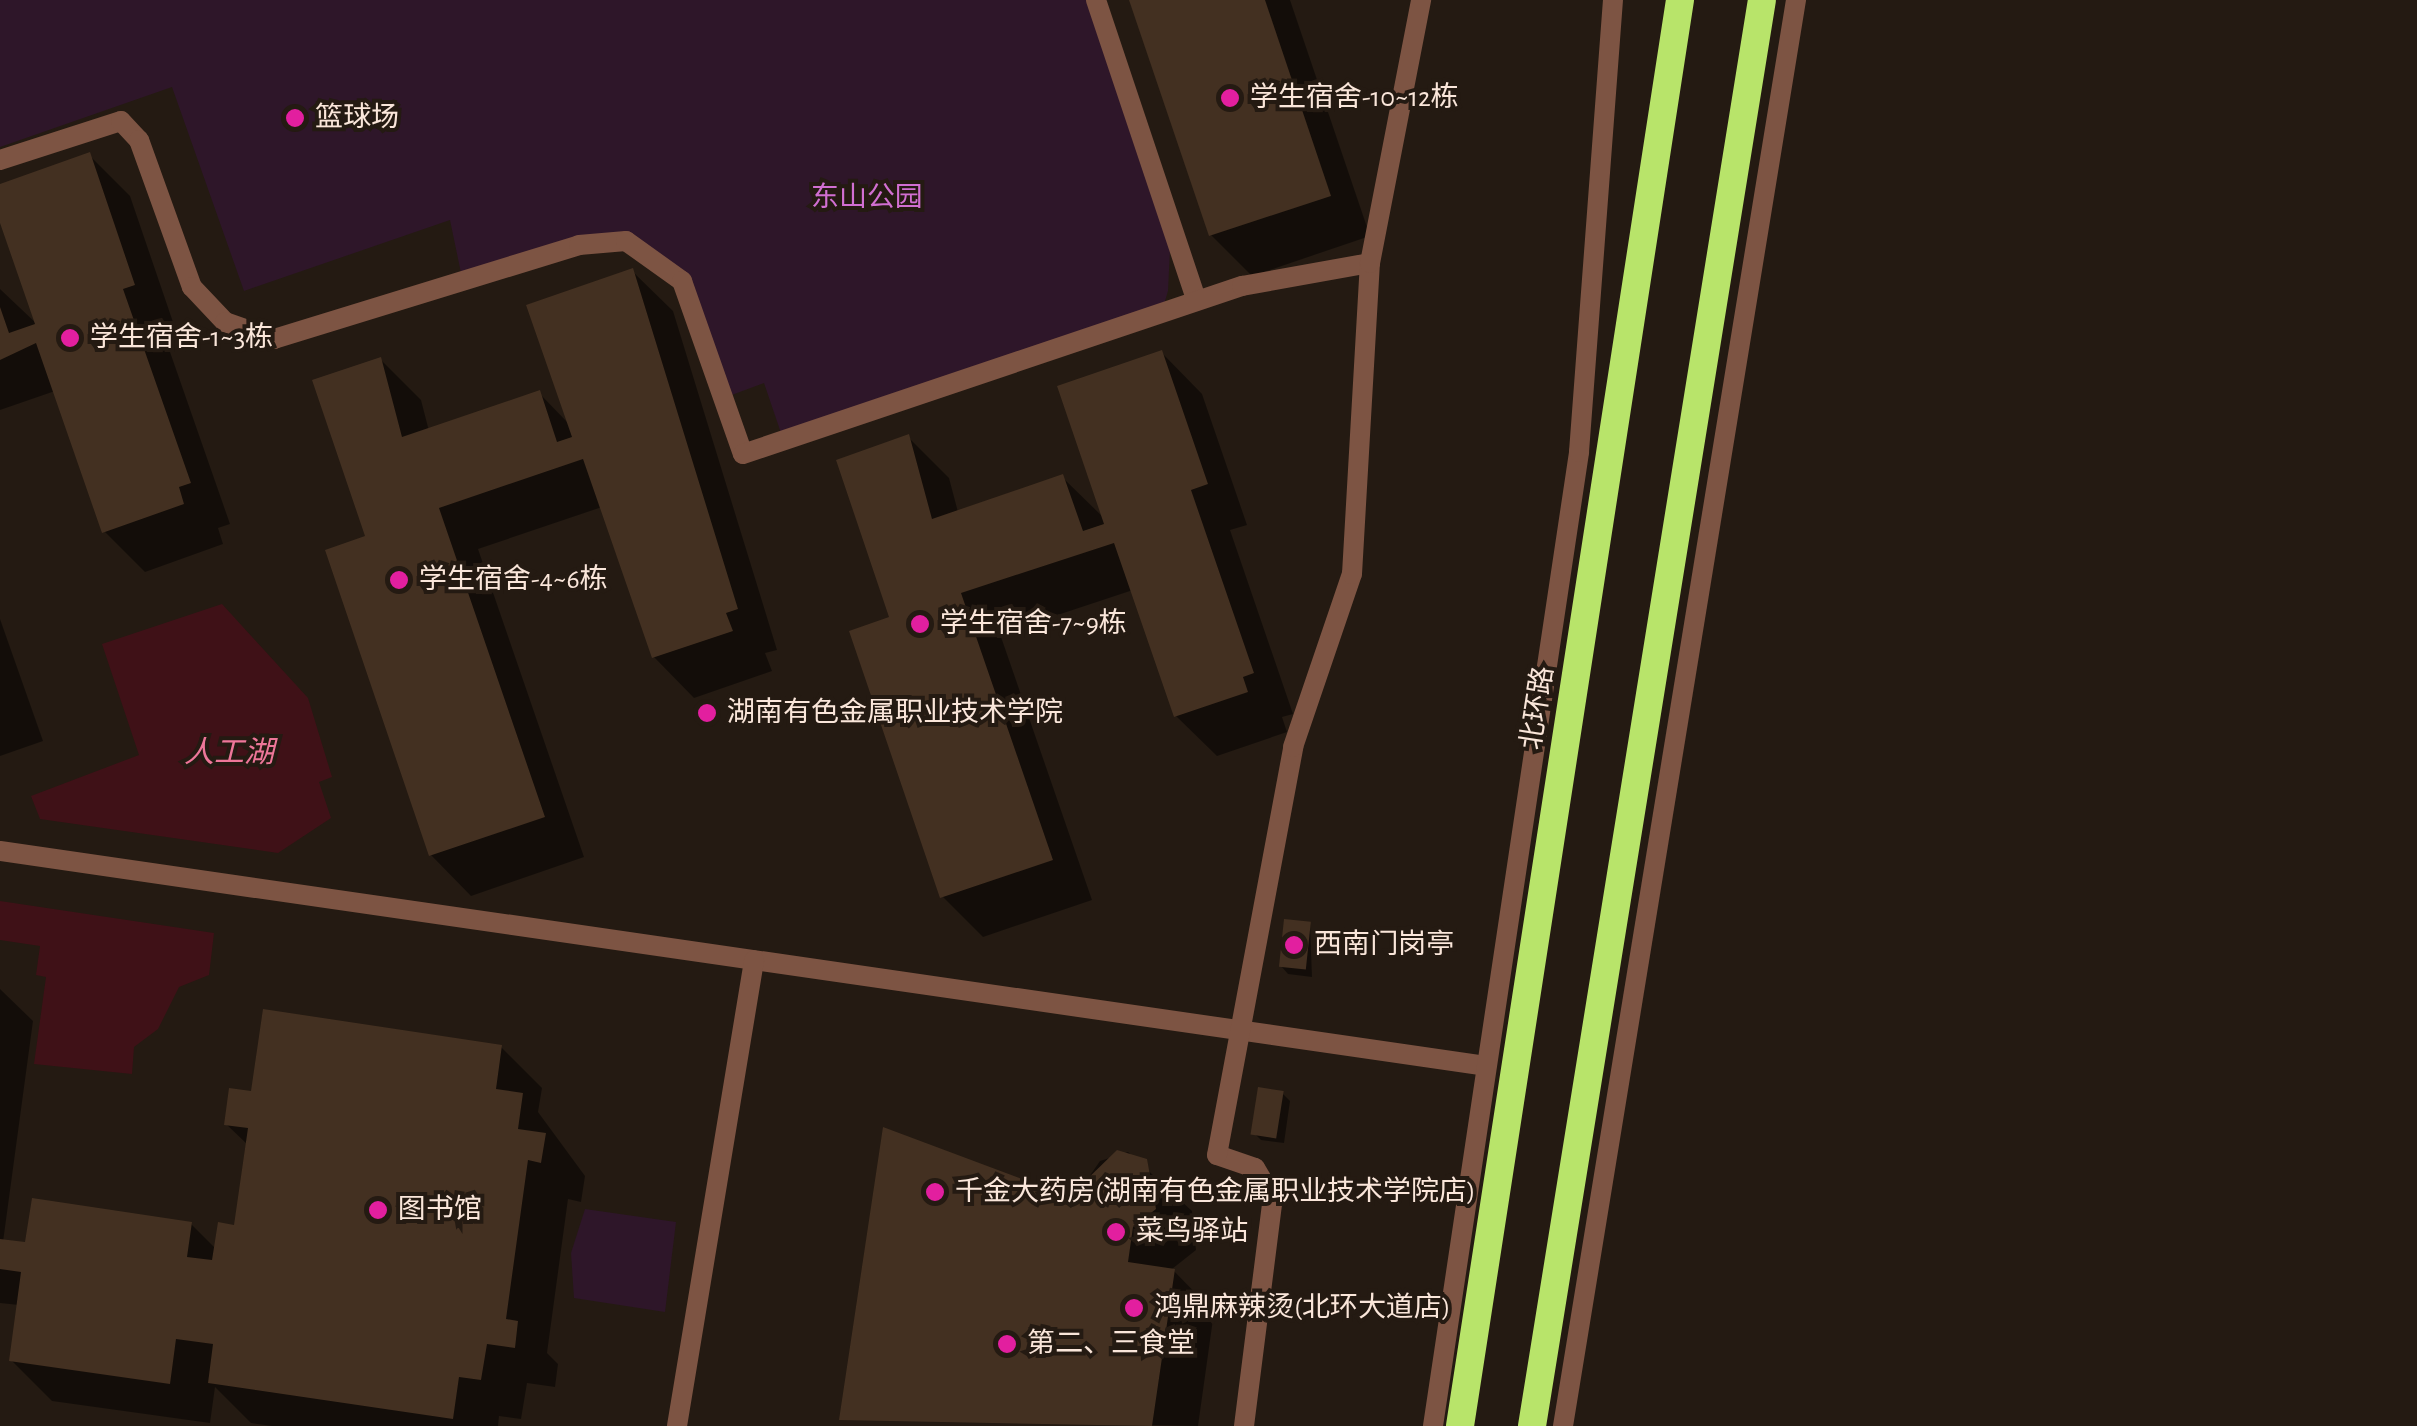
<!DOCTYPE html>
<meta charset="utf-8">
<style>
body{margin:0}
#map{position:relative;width:2417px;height:1426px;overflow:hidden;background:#241a12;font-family:"Alegreya Sans","Noto Sans SC",sans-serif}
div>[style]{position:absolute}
.green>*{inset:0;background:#2e1629}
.water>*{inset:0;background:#3f1117}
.shadow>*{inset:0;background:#0007}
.building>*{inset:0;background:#433021;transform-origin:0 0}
.service>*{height:20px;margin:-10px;padding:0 10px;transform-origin:10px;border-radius:10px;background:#7d5443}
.tertiary>*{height:20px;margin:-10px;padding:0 10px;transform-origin:10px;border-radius:10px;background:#7d5443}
.trunk>*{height:28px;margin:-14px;padding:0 14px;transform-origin:14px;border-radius:14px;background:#b8e46a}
.dots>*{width:28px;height:28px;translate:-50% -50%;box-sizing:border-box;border:5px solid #241a12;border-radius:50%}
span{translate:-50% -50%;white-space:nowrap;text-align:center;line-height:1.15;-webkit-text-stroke:8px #241a12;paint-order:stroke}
.poi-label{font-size:28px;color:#fae6da}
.left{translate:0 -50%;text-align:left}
.park-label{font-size:28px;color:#d16fd1}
.street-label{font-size:28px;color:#fae6da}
.water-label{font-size:30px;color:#ed7699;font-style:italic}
</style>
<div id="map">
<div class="green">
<div style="clip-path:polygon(0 0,1087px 0,1170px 250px,1168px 291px,1164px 304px,782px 436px,764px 383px,729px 396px,695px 298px,626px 237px,461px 273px,450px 220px,244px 291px,172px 87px,0 147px)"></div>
<div style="clip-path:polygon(585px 1209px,676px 1222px,665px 1312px,574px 1298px,571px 1253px)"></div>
</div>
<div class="water">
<div style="clip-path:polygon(222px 604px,308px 698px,332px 777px,319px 782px,331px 818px,278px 853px,40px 819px,31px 796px,139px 755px,102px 644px)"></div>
<div style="clip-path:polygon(0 901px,214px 933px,209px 975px,179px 987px,158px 1029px,134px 1047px,132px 1074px,34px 1064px,46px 977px,36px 975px,40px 946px,0 940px)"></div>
</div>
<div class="shadow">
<div style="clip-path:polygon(1131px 0,1290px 0,1370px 236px,1252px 276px,1211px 235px)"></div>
<div style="clip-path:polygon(89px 155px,130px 196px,174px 325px,162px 329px,230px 524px,218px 528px,223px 544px,145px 572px,104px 531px,55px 391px,0 410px,0 289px,38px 325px,0 216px,0 186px)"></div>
<div style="clip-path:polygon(632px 271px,673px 311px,777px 650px,765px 653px,772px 671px,694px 698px,654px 657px,602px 507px,478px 549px,584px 857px,471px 896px,431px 855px,369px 537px,381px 360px,421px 400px,429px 431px,539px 393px,570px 425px)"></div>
<div style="clip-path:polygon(1162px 353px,1202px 394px,1247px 525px,1230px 530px,1293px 714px,1282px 717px,1287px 732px,1217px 756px,1176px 716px,1133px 590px,1000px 634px,1092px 900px,983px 937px,942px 896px,893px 619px,908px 437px,949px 478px,958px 512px,1062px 477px,1105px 519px)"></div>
<div style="clip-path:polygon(0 619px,43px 741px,0 756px)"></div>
<div style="clip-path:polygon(1310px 925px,1312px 977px,1288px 974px,1281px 966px)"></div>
<div style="clip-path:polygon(0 989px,33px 1021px,3px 1242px,27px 1245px,191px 1224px,216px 1249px,236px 1228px,248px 1145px,226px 1124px,253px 1094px,501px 1047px,542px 1088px,538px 1112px,585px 1176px,581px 1202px,568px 1199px,547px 1353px,558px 1364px,555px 1387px,527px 1383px,521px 1419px,499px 1416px,498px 1426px,272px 1426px,251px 1423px,215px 1387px,210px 1423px,52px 1401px,11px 1360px,19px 1305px,0 1303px)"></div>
<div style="clip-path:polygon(1283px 1094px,1290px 1101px,1284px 1143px,1261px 1140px,1254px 1133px)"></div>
<div style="clip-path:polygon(1128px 1152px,1192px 1211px,1196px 1250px,1172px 1269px,1214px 1312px,1198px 1426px,842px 1419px,1033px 1185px,1080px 1190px,1100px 1161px)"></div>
</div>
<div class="building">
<div style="clip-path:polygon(1129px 0,1265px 0,1331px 196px,1209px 236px)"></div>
<div style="clip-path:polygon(90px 152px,135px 285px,123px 289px,191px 483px,179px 487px,184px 504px,102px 533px,36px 343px,0 360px,0 307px,9px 333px,35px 324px,0 223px,0 184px)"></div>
<div style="clip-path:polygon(633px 268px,738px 609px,726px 613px,733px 631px,652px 658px,583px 459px,439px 508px,545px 817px,429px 856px,325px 550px,365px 536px,312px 380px,381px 357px,402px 437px,540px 390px,557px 442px,572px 437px,526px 305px)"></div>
<div style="clip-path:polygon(1162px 350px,1208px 484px,1191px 490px,1254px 673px,1243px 677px,1248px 692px,1174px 717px,1114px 543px,961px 593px,1053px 860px,940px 898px,849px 631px,889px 617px,836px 460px,909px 434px,932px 519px,1063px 474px,1083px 531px,1104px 524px,1057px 386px)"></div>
<div style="left:1284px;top:919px;width:27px;height:48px;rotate:6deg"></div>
<div style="clip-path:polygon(263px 1009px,502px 1045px,496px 1089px,523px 1093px,518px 1129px,546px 1133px,541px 1163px,528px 1160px,506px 1319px,518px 1321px,515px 1348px,487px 1344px,481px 1380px,459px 1377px,453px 1419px,208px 1383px,213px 1344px,176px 1339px,170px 1384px,9px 1361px,21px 1272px,0 1269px,0 1239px,25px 1242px,32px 1198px,192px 1222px,187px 1257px,212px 1260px,218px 1222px,234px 1225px,248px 1128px,224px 1125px,229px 1088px,251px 1091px)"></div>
<div style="left:1258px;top:1087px;width:26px;height:48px;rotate:9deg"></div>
<div style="clip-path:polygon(883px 1127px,1033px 1183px,1079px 1187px,1117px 1150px,1147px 1159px,1156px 1209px,1133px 1227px,1128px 1262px,1175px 1269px,1152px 1426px,839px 1420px)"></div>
</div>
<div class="service">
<div style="left:1096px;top:0;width:317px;rotate:71.5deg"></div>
<div style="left:0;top:160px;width:127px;rotate:-17.9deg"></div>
<div style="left:121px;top:121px;width:26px;rotate:47deg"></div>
<div style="left:139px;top:140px;width:156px;rotate:70.2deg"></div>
<div style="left:192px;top:287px;width:48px;rotate:46.7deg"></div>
<div style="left:225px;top:322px;width:52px;rotate:19.1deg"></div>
<div style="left:274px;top:339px;width:319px;rotate:-17.1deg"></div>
<div style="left:579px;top:245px;width:47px;rotate:-4.9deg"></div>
<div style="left:626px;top:241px;width:69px;rotate:35.5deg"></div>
<div style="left:682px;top:281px;width:183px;rotate:70.6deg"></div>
<div style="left:743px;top:454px;width:527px;rotate:-18.61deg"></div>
<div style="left:1242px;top:286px;width:130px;rotate:-10.2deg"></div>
<div style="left:0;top:851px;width:1501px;rotate:8.23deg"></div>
<div style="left:677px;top:1426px;width:472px;rotate:-80.6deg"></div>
<div style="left:1244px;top:1426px;width:230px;rotate:-82.8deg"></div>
<div style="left:1273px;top:1198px;width:35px;rotate:-121deg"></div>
<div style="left:1255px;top:1168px;width:40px;rotate:-161.1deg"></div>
<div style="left:1217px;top:1155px;width:415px;rotate:-79.4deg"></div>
<div style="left:1293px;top:747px;width:183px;rotate:-71.2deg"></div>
<div style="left:1352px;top:574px;width:312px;rotate:-86.7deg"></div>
<div style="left:1370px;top:263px;width:268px;rotate:-79deg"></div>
</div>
<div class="tertiary">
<div style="left:1433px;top:1426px;width:985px;rotate:-81.47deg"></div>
<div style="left:1579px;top:452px;width:453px;rotate:-85.7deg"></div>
<div style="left:1563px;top:1426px;width:1445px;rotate:-80.72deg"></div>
</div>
<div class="trunk">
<div style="left:1460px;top:1426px;width:1443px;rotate:-81.23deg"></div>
<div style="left:1532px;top:1426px;width:1444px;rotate:-80.84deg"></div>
</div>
<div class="dots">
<div style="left:1230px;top:98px;background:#e21f9f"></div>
<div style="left:295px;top:118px;background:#e21f9f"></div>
<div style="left:70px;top:338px;background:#e21f9f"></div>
<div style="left:399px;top:580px;background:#e21f9f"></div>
<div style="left:920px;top:624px;background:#e21f9f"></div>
<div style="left:707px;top:713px;background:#e21f9f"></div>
<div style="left:1294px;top:945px;background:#e21f9f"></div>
<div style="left:935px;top:1192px;background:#e21f9f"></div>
<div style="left:378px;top:1210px;background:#e21f9f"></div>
<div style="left:1116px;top:1232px;background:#e21f9f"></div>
<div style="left:1134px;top:1308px;background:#e21f9f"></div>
<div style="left:1007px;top:1344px;background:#e21f9f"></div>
</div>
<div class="poi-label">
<span class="left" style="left:1250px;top:98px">学生宿舍-10~12栋</span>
<span class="left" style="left:315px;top:118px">篮球场</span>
<span class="left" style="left:90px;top:338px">学生宿舍-1~3栋</span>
<span class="left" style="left:419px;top:580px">学生宿舍-4~6栋</span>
<span class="left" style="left:940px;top:624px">学生宿舍-7~9栋</span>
<span class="left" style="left:727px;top:713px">湖南有色金属职业技术学院</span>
<span class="left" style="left:1314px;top:945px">西南门岗亭</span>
<span class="left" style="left:955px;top:1192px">千金大药房(湖南有色金属职业技术学院店)</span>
<span class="left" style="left:398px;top:1210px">图书馆</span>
<span class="left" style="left:1136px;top:1232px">菜鸟驿站</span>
<span class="left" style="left:1154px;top:1308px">鸿鼎麻辣烫(北环大道店)</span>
<span class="left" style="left:1027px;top:1344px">第二、三食堂</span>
</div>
<div class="park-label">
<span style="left:867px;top:198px">东山公园</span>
</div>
<div class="street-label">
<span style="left:1538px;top:708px;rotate:-81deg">北环路</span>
</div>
<div class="water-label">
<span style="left:229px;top:753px">人工湖</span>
</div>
</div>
